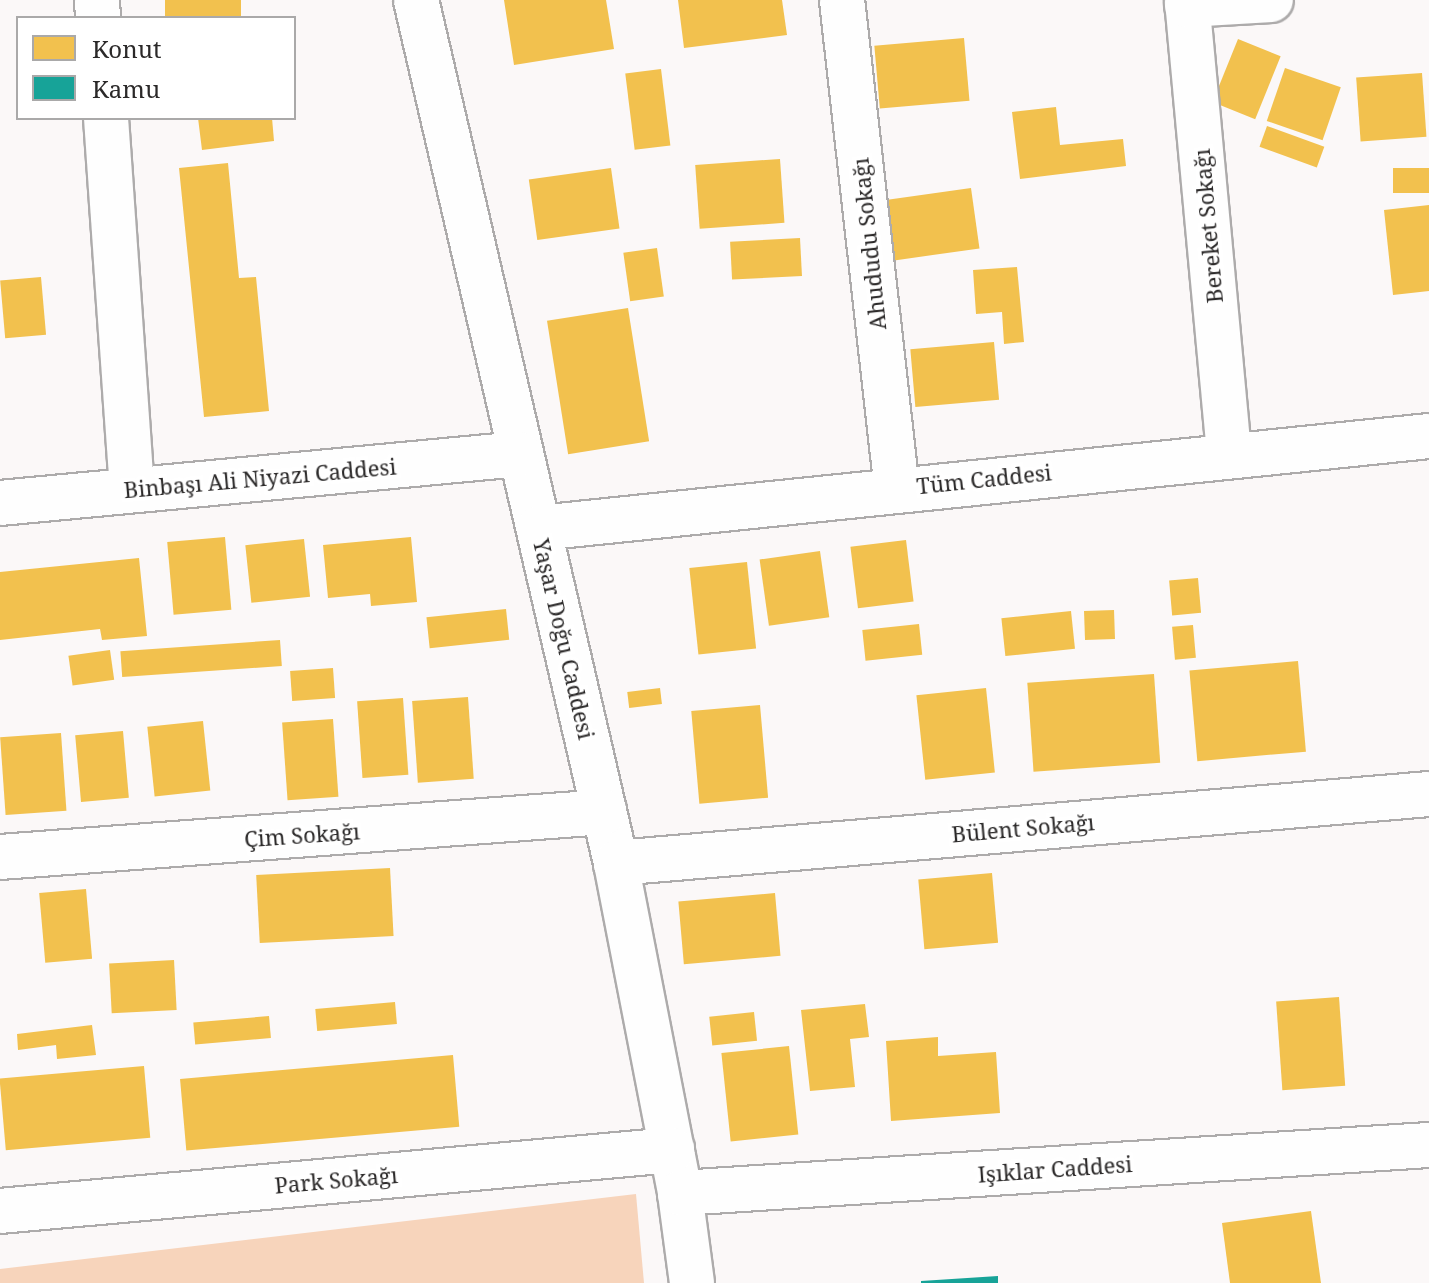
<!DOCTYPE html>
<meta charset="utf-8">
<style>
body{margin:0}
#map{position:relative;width:1429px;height:1283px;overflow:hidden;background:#fbf8f8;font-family:"Noto Serif",serif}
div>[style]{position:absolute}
.green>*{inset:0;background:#f7d4bb}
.homes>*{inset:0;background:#f2c14e;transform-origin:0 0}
.public>*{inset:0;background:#17a398}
.roads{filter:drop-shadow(2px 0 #adabab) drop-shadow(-2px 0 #adabab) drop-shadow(0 2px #adabab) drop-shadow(0 -2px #adabab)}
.minor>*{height:44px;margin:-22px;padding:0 22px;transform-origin:22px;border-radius:22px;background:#fefefe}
span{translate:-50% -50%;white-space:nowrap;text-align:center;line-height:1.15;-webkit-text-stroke:8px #fff;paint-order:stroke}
.street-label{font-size:22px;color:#2b2929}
.legend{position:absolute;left:16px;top:16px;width:280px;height:104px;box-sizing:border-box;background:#fff;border:2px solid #aaa9a9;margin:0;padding:10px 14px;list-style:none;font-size:24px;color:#2b2929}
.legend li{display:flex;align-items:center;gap:16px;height:40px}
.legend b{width:40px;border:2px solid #aaa9a9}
</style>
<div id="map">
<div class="green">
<div style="clip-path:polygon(636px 1194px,644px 1283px,0 1283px,0 1269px)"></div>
</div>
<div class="homes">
<div style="left:165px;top:0;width:76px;height:18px"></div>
<div style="clip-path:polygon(504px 0,606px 0,614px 49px,514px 65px)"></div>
<div style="clip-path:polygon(678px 0,782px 0,787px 35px,684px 48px)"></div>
<div style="left:964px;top:38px;width:63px;height:90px;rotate:85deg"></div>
<div style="left:1238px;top:39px;width:46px;height:68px;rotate:22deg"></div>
<div style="left:1285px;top:68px;width:59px;height:56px;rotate:19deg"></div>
<div style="left:661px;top:69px;width:77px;height:36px;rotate:83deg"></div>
<div style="left:1422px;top:73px;width:64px;height:66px;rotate:86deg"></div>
<div style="clip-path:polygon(1056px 107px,1060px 145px,1123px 139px,1126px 166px,1020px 179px,1012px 112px)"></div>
<div style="clip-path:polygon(198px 118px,272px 118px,274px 141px,202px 150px)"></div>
<div style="left:1267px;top:126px;width:61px;height:22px;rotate:20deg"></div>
<div style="left:780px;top:159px;width:64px;height:85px;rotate:86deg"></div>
<div style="clip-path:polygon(228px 163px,239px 278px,256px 277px,269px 411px,204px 417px,179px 168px)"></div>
<div style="left:611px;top:168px;width:61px;height:83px;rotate:82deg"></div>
<div style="left:1429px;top:168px;width:25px;height:36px;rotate:90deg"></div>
<div style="left:971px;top:188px;width:61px;height:86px;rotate:82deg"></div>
<div style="clip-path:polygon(1429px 205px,1429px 291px,1393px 295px,1384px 210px)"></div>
<div style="left:800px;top:238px;width:38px;height:70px;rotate:87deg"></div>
<div style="left:657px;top:248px;width:49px;height:34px;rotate:82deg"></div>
<div style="clip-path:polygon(1017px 267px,1024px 342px,1004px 344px,1002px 312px,976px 314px,973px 270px)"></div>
<div style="left:41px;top:277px;width:58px;height:41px;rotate:85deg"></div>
<div style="left:628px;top:308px;width:135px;height:82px;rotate:81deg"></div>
<div style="left:994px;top:342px;width:58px;height:84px;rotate:85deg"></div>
<div style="left:225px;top:537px;width:73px;height:58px;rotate:85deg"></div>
<div style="clip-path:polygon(411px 537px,417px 602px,371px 606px,370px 594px,328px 598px,323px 545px)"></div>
<div style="left:304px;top:539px;width:58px;height:59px;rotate:84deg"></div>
<div style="left:906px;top:540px;width:62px;height:56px;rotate:83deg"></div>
<div style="left:820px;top:551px;width:67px;height:61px;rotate:82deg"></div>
<div style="clip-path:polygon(139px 558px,147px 636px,102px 640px,100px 629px,0 640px,0 572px)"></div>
<div style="left:747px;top:562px;width:87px;height:58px;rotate:84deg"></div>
<div style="left:1198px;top:578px;width:35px;height:29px;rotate:85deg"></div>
<div style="left:506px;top:609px;width:31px;height:80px;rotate:84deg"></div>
<div style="left:1114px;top:610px;width:29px;height:30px;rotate:88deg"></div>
<div style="left:1071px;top:611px;width:38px;height:70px;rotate:84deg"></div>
<div style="left:919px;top:624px;width:31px;height:57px;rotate:84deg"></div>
<div style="left:1193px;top:625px;width:33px;height:21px;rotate:85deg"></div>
<div style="left:280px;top:640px;width:26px;height:160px;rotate:86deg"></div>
<div style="left:110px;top:650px;width:30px;height:42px;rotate:82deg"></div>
<div style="left:1298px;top:661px;width:91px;height:109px;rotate:85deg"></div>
<div style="left:333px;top:668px;width:30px;height:43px;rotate:86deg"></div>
<div style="left:1154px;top:674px;width:89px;height:127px;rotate:86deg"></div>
<div style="left:660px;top:688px;width:16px;height:33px;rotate:83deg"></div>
<div style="left:986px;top:688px;width:85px;height:70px;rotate:84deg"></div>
<div style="left:468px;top:697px;width:82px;height:56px;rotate:86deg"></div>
<div style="left:403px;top:698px;width:77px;height:46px;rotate:86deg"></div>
<div style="left:760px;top:705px;width:93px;height:69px;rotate:85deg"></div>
<div style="left:333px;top:719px;width:78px;height:51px;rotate:86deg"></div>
<div style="left:203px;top:721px;width:70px;height:56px;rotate:84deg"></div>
<div style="left:123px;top:731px;width:67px;height:48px;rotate:85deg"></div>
<div style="left:61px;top:733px;width:78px;height:61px;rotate:86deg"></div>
<div style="left:390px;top:868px;width:68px;height:134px;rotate:87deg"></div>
<div style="left:992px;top:873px;width:70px;height:74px;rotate:85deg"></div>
<div style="left:86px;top:889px;width:70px;height:47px;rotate:85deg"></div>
<div style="left:775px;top:893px;width:63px;height:97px;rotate:85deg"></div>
<div style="left:174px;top:960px;width:50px;height:65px;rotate:87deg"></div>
<div style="left:1339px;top:997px;width:89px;height:63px;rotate:86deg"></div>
<div style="left:395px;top:1002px;width:22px;height:80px;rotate:85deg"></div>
<div style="clip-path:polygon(865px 1004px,869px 1037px,850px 1039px,855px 1087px,810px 1091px,801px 1010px)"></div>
<div style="left:754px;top:1012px;width:29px;height:45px;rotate:84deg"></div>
<div style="left:269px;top:1016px;width:22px;height:76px;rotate:85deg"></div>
<div style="clip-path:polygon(92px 1025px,96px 1055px,57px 1059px,56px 1045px,18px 1050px,17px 1034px)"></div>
<div style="clip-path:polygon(938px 1037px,938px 1056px,996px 1052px,1000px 1113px,891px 1121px,886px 1041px)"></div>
<div style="left:789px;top:1046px;width:89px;height:68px;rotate:84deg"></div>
<div style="left:453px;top:1055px;width:72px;height:274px;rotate:85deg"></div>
<div style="left:144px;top:1066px;width:72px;height:145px;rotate:85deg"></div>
<div style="clip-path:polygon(1311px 1211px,1321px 1283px,1230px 1283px,1222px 1223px)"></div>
</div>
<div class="public">
<div style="clip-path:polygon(998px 1276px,998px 1283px,921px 1283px,921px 1281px)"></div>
</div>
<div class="roads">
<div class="minor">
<div style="left:97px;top:0;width:18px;rotate:87deg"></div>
<div style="left:416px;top:0;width:886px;rotate:76.95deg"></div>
<div style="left:616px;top:863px;width:336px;rotate:79deg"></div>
<div style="left:680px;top:1193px;width:91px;rotate:82.4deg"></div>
<div style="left:842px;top:0;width:492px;rotate:83.6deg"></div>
<div style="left:1187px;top:0;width:455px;rotate:84.7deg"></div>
<div style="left:1187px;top:5px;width:84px;rotate:-3.4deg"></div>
<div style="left:106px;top:118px;width:373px;rotate:86deg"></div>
<div style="left:0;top:503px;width:521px;rotate:-5.39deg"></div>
<div style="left:539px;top:528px;width:895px;rotate:-5.9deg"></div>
<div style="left:0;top:857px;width:606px;rotate:-4.26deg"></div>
<div style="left:616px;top:863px;width:816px;rotate:-4.85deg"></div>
<div style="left:680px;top:1193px;width:751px;rotate:-3.67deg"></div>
<div style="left:0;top:1211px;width:675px;rotate:-5.19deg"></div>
</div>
</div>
<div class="street-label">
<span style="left:1208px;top:226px;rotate:-95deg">Bereket Sokağı</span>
<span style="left:869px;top:244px;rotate:-96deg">Ahududu Sokağı</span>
<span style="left:260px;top:478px;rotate:-5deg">Binbaşı Ali Niyazi Caddesi</span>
<span style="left:984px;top:479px;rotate:-6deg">Tüm Caddesi</span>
<span style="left:564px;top:639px;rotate:77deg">Yaşar Doğu Caddesi</span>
<span style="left:1023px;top:828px;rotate:-5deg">Bülent Sokağı</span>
<span style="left:302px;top:835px;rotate:-4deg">Çim Sokağı</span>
<span style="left:1055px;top:1169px;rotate:-4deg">Işıklar Caddesi</span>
<span style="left:336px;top:1180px;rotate:-5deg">Park Sokağı</span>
</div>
<ul class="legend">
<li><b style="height:22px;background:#f2c14e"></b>Konut</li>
<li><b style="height:22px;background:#17a398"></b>Kamu</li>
</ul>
</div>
